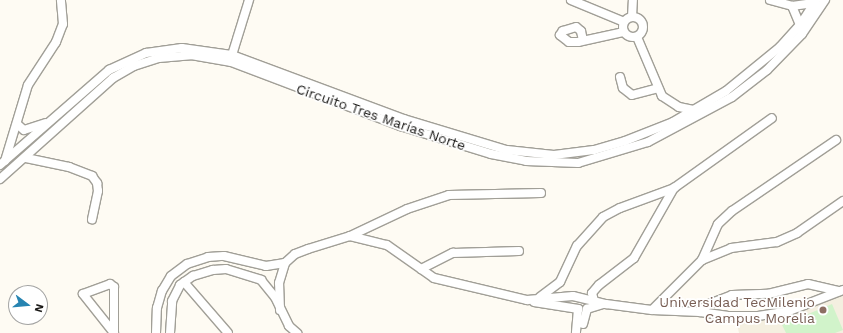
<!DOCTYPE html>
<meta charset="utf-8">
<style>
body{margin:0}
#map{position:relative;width:843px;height:333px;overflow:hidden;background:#fefbf3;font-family:"Work Sans",sans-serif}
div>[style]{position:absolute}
.built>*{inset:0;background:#f4efe0}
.green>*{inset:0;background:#d1f3ca}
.roads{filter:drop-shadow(1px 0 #a19f97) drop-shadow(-1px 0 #a19f97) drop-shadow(0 1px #a19f97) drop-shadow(0 -1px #a19f97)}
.minor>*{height:8px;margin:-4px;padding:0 4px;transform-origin:4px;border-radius:4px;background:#fff}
.minor>.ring{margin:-4px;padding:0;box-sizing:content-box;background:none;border:8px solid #fff;border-radius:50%}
.dots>*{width:11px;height:11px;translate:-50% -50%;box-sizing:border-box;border:2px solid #fff;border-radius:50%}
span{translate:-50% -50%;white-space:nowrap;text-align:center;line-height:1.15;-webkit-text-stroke:3.5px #fff;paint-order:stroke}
.street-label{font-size:14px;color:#1a1917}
.education-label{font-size:14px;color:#785e54}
.right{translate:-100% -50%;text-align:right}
.north{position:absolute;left:8px;top:285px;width:40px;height:40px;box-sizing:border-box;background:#fff;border:1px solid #a3a3a2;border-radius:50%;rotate:106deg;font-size:11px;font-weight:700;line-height:16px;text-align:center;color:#1a1917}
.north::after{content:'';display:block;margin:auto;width:14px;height:18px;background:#2784b1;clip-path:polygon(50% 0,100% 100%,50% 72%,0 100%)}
</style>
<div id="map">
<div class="built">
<div style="clip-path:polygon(843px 293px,843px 333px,739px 333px,736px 320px,761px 319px,793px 314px)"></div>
</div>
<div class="green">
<div style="clip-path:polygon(832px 304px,843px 330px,835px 333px,786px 333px,782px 325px)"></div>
</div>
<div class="roads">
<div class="minor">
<div style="left:571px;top:0;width:57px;rotate:22.5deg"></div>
<div style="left:770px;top:0;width:23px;rotate:15deg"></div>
<div style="left:792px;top:6px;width:22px;rotate:-8deg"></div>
<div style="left:792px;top:6px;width:21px;rotate:67deg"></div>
<div class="ring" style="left:623px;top:17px;width:12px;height:12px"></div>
<div style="left:632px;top:17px;width:17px;rotate:-87deg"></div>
<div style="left:637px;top:37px;width:64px;rotate:67deg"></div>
<div style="left:662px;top:96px;width:20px;rotate:33deg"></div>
<div style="left:679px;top:107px;width:16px;rotate:11deg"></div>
<div style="left:583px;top:40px;width:9px;rotate:-103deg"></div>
<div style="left:581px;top:31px;width:6px;rotate:-141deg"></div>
<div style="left:576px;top:27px;width:14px;rotate:163deg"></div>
<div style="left:563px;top:31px;width:5px;rotate:127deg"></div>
<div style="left:560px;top:35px;width:11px;rotate:38deg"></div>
<div style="left:569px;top:42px;width:9px"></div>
<div style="left:578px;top:42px;width:46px;rotate:-12.5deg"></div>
<div style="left:232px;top:55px;width:58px;rotate:-72.8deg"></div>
<div style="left:620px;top:77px;width:11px;rotate:75deg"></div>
<div style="left:623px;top:88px;width:11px;rotate:38deg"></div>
<div style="left:632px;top:95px;width:27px;rotate:-15deg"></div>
<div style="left:17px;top:124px;width:9px;rotate:41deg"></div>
<div style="left:24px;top:130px;width:22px;rotate:-18deg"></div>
<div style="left:26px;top:158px;width:44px;rotate:11.8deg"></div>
<div style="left:69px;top:167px;width:25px;rotate:21deg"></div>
<div style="left:92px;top:176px;width:9px;rotate:54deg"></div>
<div style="left:97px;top:183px;width:8px;rotate:83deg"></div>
<div style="left:98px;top:191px;width:29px;rotate:102deg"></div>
<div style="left:5px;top:161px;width:79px;rotate:-73.2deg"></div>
<div style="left:28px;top:85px;width:51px;rotate:-56.9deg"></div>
<div style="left:56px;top:42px;width:19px;rotate:-69deg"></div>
<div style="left:63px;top:24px;width:24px;rotate:-95deg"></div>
<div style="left:0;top:165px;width:145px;rotate:-41.1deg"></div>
<div style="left:109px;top:70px;width:41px;rotate:-24.7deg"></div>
<div style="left:146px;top:53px;width:36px;rotate:-8deg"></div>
<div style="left:182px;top:48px;width:50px;rotate:8deg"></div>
<div style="left:232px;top:55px;width:184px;rotate:20.4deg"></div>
<div style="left:404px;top:119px;width:108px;rotate:16.8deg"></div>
<div style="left:507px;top:150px;width:47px;rotate:6.1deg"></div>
<div style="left:554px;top:155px;width:40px;rotate:-7.1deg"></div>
<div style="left:594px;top:150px;width:32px;rotate:-16deg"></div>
<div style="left:625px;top:141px;width:52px;rotate:-21.6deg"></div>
<div style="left:673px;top:122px;width:61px;rotate:-30.3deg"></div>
<div style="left:726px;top:91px;width:70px;rotate:-39.2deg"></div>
<div style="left:780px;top:47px;width:30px;rotate:-48deg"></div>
<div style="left:800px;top:25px;width:30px;rotate:-57deg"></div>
<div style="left:0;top:179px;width:152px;rotate:-41.8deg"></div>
<div style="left:113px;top:78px;width:24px;rotate:-30deg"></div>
<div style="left:134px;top:66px;width:26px;rotate:-18deg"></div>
<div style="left:159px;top:58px;width:32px;rotate:-5deg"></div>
<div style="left:191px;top:55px;width:41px;rotate:9.9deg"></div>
<div style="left:231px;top:62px;width:181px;rotate:20.7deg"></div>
<div style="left:400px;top:126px;width:95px;rotate:17.1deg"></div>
<div style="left:491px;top:154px;width:36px;rotate:11deg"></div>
<div style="left:526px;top:161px;width:52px;rotate:2.2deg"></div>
<div style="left:578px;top:163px;width:73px;rotate:-16.7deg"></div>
<div style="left:648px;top:142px;width:95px;rotate:-28.2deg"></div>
<div style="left:732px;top:97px;width:44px;rotate:-37.6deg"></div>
<div style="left:767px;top:70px;width:50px;rotate:-45.8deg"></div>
<div style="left:802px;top:34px;width:41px;rotate:-55.9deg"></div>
<div style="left:350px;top:236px;width:63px;rotate:-25.3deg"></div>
<div style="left:407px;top:209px;width:44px;rotate:-18.4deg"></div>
<div style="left:449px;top:195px;width:92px;rotate:-1.2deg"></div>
<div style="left:702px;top:260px;width:39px;rotate:-66deg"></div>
<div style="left:718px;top:224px;width:19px;rotate:-43deg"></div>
<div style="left:732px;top:211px;width:126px;rotate:-34.3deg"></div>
<div style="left:421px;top:269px;width:36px;rotate:-27deg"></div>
<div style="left:453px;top:253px;width:66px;rotate:-1.7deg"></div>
<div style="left:184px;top:282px;width:67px;rotate:49.2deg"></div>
<div style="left:110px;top:284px;width:5px;rotate:37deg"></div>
<div style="left:114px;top:287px;width:46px;rotate:90deg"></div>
<div style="left:114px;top:333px;width:50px;rotate:-128.5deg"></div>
<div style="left:83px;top:294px;width:29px;rotate:-20deg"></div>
<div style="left:540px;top:297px;width:25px;rotate:-37deg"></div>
<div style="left:560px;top:282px;width:40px;rotate:-65deg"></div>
<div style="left:577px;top:246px;width:39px;rotate:-48deg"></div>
<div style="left:603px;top:217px;width:19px;rotate:-28deg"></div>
<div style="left:620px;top:208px;width:58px;rotate:-20.3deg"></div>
<div style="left:674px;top:188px;width:120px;rotate:-35.5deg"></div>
<div style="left:594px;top:301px;width:8px;rotate:-104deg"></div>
<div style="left:592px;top:293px;width:11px;rotate:-49deg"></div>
<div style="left:599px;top:285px;width:44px;rotate:-37.6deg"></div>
<div style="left:634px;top:258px;width:81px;rotate:-60.3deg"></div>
<div style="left:534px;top:302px;width:45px;rotate:9deg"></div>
<div style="left:578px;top:309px;width:24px;rotate:95deg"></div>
<div style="left:280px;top:310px;width:27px;rotate:-92deg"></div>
<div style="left:279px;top:283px;width:21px;rotate:-73deg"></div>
<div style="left:285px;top:263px;width:13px;rotate:-42deg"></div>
<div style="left:295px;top:254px;width:14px;rotate:-21deg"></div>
<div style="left:308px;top:249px;width:44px;rotate:-17.2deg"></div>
<div style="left:350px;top:236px;width:38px;rotate:14deg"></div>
<div style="left:387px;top:245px;width:57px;rotate:35.1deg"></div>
<div style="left:434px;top:278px;width:96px;rotate:13.3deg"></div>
<div style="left:527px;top:300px;width:46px;rotate:-5deg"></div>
<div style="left:573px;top:296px;width:34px;rotate:14deg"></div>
<div style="left:606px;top:304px;width:46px;rotate:7.4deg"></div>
<div style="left:652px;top:310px;width:48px;rotate:2.4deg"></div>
<div style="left:700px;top:312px;width:27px;rotate:8deg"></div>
<div style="left:727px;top:316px;width:31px"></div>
<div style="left:758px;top:316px;width:31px;rotate:-9deg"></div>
<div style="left:789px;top:311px;width:58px;rotate:-21.3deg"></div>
<div style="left:652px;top:310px;width:71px;rotate:-45deg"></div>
<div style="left:702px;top:260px;width:31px;rotate:-22deg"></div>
<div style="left:731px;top:248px;width:46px;rotate:-7.4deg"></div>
<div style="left:777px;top:242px;width:22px;rotate:-24deg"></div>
<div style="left:797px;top:233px;width:56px;rotate:-34.8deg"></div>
<div style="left:700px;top:312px;width:12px;rotate:-42deg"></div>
<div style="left:709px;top:304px;width:25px;rotate:-21deg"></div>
<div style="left:732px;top:295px;width:36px;rotate:-2deg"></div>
<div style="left:768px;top:294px;width:41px;rotate:-14deg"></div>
<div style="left:808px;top:284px;width:32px;rotate:13deg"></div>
<div style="left:583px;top:324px;width:16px;rotate:-75deg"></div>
<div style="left:587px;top:309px;width:17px;rotate:-17deg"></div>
<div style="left:156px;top:333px;width:25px;rotate:-88deg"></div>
<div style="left:157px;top:308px;width:18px;rotate:-74deg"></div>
<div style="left:162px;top:291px;width:17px;rotate:-59deg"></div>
<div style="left:171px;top:276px;width:20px;rotate:-37deg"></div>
<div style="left:187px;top:264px;width:22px;rotate:-18deg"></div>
<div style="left:208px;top:257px;width:16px;rotate:-4deg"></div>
<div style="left:224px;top:256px;width:43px;rotate:13.4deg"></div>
<div style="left:266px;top:266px;width:19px;rotate:-9deg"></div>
<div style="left:170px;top:333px;width:32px;rotate:-86deg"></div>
<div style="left:172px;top:301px;width:18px;rotate:-63deg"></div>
<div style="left:180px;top:285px;width:16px;rotate:-35deg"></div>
<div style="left:193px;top:276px;width:21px;rotate:-17deg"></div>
<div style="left:213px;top:270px;width:13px;rotate:-4deg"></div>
<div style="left:226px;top:269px;width:37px;rotate:17deg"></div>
<div style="left:261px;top:280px;width:22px;rotate:51deg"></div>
<div style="left:275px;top:297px;width:32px;rotate:64deg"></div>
<div style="left:289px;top:326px;width:11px;rotate:41deg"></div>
</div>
</div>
<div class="dots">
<div style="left:823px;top:310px;background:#8d6e63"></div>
</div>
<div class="street-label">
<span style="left:381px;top:117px;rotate:19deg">Circuito Tres Marías Norte</span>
</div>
<div class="education-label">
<span class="right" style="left:815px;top:310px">Universidad TecMilenio<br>Campus Morelia</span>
</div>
<div class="north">N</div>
</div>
